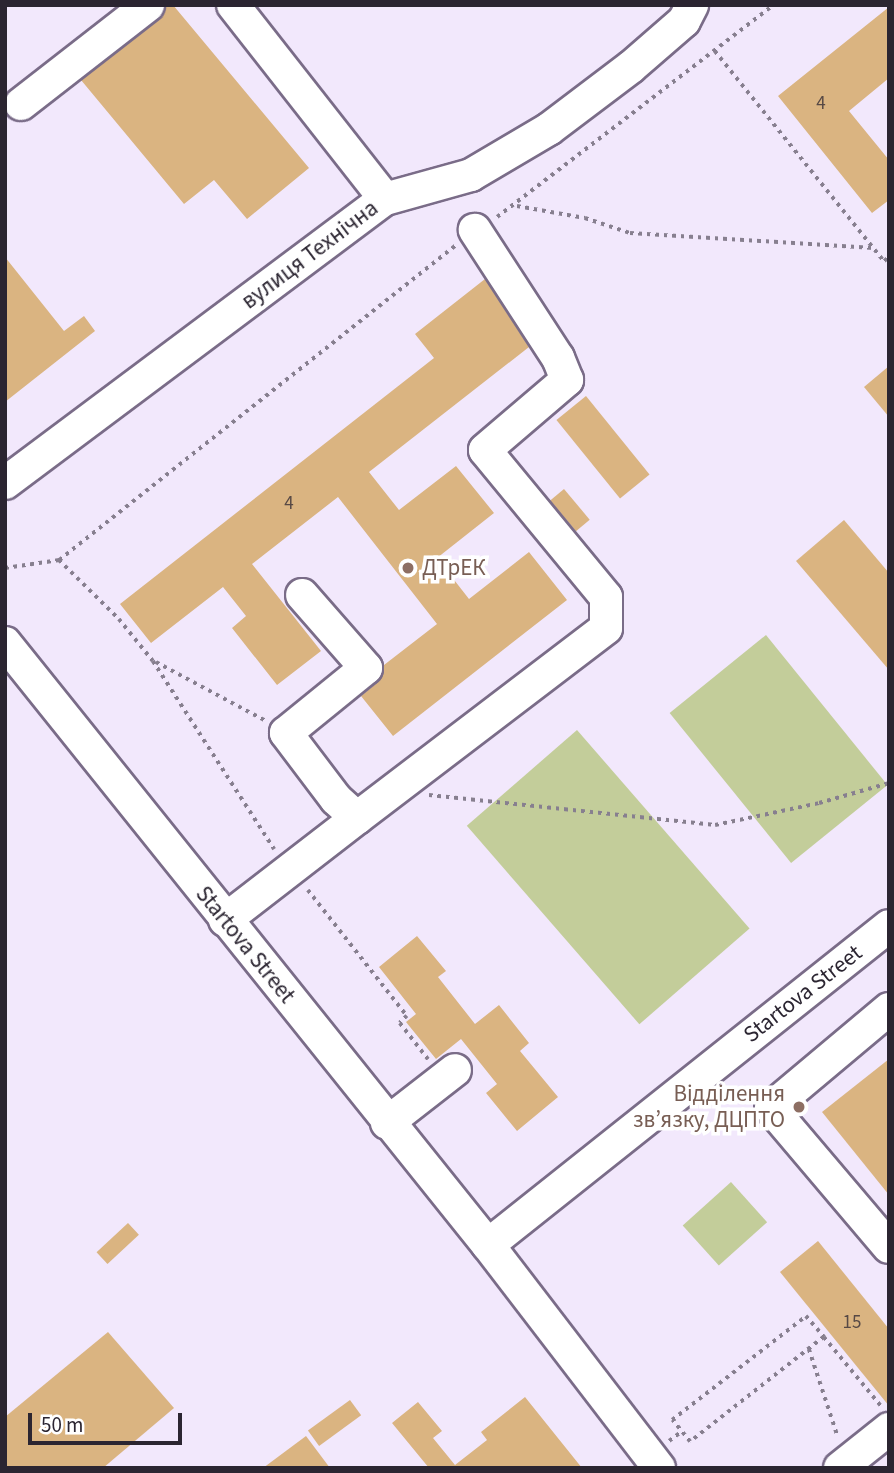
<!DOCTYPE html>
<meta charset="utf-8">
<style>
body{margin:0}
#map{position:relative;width:894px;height:1473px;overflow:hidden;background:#f2e8fc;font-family:"Source Sans 3",sans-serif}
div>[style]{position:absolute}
.green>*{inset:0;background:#c3cd9a;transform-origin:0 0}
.building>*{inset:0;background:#dab481;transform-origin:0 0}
.path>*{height:3.5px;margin-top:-1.75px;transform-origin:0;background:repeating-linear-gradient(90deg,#877f8f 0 3.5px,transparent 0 8.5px)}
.roads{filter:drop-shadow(2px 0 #7a6c88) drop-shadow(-2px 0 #7a6c88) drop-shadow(0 2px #7a6c88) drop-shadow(0 -2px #7a6c88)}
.minor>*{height:32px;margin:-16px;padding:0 16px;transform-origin:16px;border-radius:16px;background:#fff}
.dots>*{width:19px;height:19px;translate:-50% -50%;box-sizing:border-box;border:4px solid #fff;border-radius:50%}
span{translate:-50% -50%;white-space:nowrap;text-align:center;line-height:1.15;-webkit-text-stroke:7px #fff;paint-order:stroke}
.number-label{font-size:19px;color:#574945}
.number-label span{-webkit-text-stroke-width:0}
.street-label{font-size:23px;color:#2b2531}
.education-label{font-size:23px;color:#785e54}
.left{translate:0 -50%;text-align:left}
.right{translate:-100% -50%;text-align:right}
.frame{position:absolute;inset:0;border:7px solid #2b2531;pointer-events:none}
.scale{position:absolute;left:28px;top:1413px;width:154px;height:32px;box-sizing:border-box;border:4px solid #2b2531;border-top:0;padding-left:9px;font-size:21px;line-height:24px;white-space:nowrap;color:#2b2531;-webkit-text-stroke:5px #fff;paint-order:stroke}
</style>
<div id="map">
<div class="green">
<div style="left:766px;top:635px;width:193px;height:124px;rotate:51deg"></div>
<div style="left:577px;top:730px;width:263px;height:146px;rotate:49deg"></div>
<div style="left:731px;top:1182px;width:54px;height:65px;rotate:48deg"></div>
</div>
<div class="building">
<div style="clip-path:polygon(166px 5px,173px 5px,309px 168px,247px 219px,214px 180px,184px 204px,81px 80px,159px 19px)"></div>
<div style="clip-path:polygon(889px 7px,889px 78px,849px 111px,889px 160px,889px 200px,872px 213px,778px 96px)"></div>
<div style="clip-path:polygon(5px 257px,64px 331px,84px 316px,95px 331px,5px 402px)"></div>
<div style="clip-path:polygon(485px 279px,529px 347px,369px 472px,399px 510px,456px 466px,494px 513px,437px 558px,469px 599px,529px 552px,567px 600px,393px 736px,361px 696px,378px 682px,384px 665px,437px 624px,338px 497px,252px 564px,321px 651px,277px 685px,232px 628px,246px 616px,223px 587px,151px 643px,120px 604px,434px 358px,415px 334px)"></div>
<div style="clip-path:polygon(889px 366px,889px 417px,864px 387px)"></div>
<div style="left:586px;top:396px;width:101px;height:38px;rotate:51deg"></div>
<div style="left:564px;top:489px;width:40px;height:18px;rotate:50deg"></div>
<div style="clip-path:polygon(844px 520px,889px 573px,889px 670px,796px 561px)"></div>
<div style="clip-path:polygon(417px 936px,446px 971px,438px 977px,475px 1024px,499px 1005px,529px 1043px,520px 1051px,558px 1097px,517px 1131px,486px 1093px,497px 1084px,461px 1039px,436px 1059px,406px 1022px,416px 1014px,379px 967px)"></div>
<div style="clip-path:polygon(889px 1059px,889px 1195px,822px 1112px)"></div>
<div style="left:128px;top:1223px;width:16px;height:43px;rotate:47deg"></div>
<div style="clip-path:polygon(818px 1241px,889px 1329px,889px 1406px,780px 1272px)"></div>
<div style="clip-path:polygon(108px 1332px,174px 1408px,103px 1468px,5px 1468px,5px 1417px)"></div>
<div style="clip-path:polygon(525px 1397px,582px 1468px,429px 1468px,392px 1423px,418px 1402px,442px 1431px,433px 1438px,455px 1465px,487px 1440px,481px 1432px)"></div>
<div style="left:350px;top:1400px;width:19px;height:52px;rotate:54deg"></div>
<div style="clip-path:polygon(306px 1436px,330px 1468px,263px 1468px)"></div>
</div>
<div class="path">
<div style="left:715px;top:51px;width:270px;rotate:51.2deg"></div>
<div style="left:884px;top:261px;width:6px;rotate:-39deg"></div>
<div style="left:517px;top:206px;width:69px;rotate:10deg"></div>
<div style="left:585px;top:218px;width:47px;rotate:18.4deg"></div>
<div style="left:630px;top:233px;width:244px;rotate:3.5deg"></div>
<div style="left:497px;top:217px;width:348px;rotate:-37.5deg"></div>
<div style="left:59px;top:560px;width:84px;rotate:44.5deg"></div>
<div style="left:119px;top:619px;width:54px;rotate:51deg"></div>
<div style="left:153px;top:661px;width:224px;rotate:57.2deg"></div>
<div style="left:5px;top:568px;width:55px;rotate:-8.4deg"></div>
<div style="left:59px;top:560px;width:507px;rotate:-38.43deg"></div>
<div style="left:156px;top:662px;width:125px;rotate:28.2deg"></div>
<div style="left:429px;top:795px;width:288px;rotate:6deg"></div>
<div style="left:715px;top:825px;width:106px;rotate:-11.9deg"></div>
<div style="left:819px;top:803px;width:73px;rotate:-15.9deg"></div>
<div style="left:308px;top:890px;width:160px;rotate:51.8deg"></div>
<div style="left:407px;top:1016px;width:10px;rotate:135deg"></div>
<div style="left:400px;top:1023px;width:46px;rotate:52.1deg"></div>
<div style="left:806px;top:1316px;width:28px;rotate:49deg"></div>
<div style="left:824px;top:1337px;width:170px;rotate:141.9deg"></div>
<div style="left:690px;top:1442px;width:28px;rotate:-129deg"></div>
<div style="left:672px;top:1420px;width:170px;rotate:-37.8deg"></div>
<div style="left:824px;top:1337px;width:89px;rotate:50.4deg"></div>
<div style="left:809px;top:1349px;width:93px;rotate:71.8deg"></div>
<div style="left:669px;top:1441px;width:15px;rotate:-37deg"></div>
</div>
<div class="roads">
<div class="minor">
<div style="left:233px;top:5px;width:246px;rotate:51.9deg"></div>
<div style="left:21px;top:104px;width:161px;rotate:-37.9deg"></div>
<div style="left:5px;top:483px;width:474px;rotate:-36.8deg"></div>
<div style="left:385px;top:199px;width:89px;rotate:-15.6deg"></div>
<div style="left:471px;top:175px;width:91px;rotate:-30.5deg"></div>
<div style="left:549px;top:129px;width:103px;rotate:-37.1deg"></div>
<div style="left:631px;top:67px;width:70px;rotate:-41deg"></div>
<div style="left:684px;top:21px;width:18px;rotate:-63deg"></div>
<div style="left:5px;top:643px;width:772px;rotate:51.26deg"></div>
<div style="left:488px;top:1245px;width:281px;rotate:52.5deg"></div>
<div style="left:357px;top:818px;width:313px;rotate:-37.3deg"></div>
<div style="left:606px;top:628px;width:31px;rotate:-90deg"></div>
<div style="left:606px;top:597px;width:190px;rotate:-129.5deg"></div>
<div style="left:485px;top:450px;width:108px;rotate:-40.5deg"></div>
<div style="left:567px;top:380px;width:24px;rotate:-112deg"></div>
<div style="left:558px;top:358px;width:153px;rotate:-123deg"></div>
<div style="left:225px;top:920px;width:167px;rotate:-37.7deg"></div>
<div style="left:357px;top:818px;width:28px;rotate:-138deg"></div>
<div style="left:336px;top:799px;width:83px;rotate:-127.1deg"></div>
<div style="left:286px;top:733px;width:103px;rotate:-39.1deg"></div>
<div style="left:366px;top:668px;width:97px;rotate:-131.2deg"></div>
<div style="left:889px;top:1009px;width:154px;rotate:140deg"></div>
<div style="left:771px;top:1108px;width:182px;rotate:49.7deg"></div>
<div style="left:387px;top:1123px;width:86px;rotate:-37.9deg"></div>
<div style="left:488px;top:1245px;width:512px;rotate:-38.5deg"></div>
<div style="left:840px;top:1468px;width:63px;rotate:-38.5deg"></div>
</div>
</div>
<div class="dots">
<div style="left:408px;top:568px;background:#8d6e63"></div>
<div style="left:799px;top:1107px;background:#8d6e63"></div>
</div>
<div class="number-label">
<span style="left:821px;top:104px">4</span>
<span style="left:289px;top:504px">4</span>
<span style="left:852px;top:1323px">15</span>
</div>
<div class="street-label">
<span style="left:310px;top:255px;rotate:-37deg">вулиця Технічна</span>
<span style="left:245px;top:945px;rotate:51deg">Startova Street</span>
<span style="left:803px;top:994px;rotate:-38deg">Startova Street</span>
</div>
<div class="education-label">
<span class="left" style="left:422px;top:568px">ДТрЕК</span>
<span class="right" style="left:785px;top:1107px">Відділення<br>зв’язку, ДЦПТО</span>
</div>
<div class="frame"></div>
<div class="scale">50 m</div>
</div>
